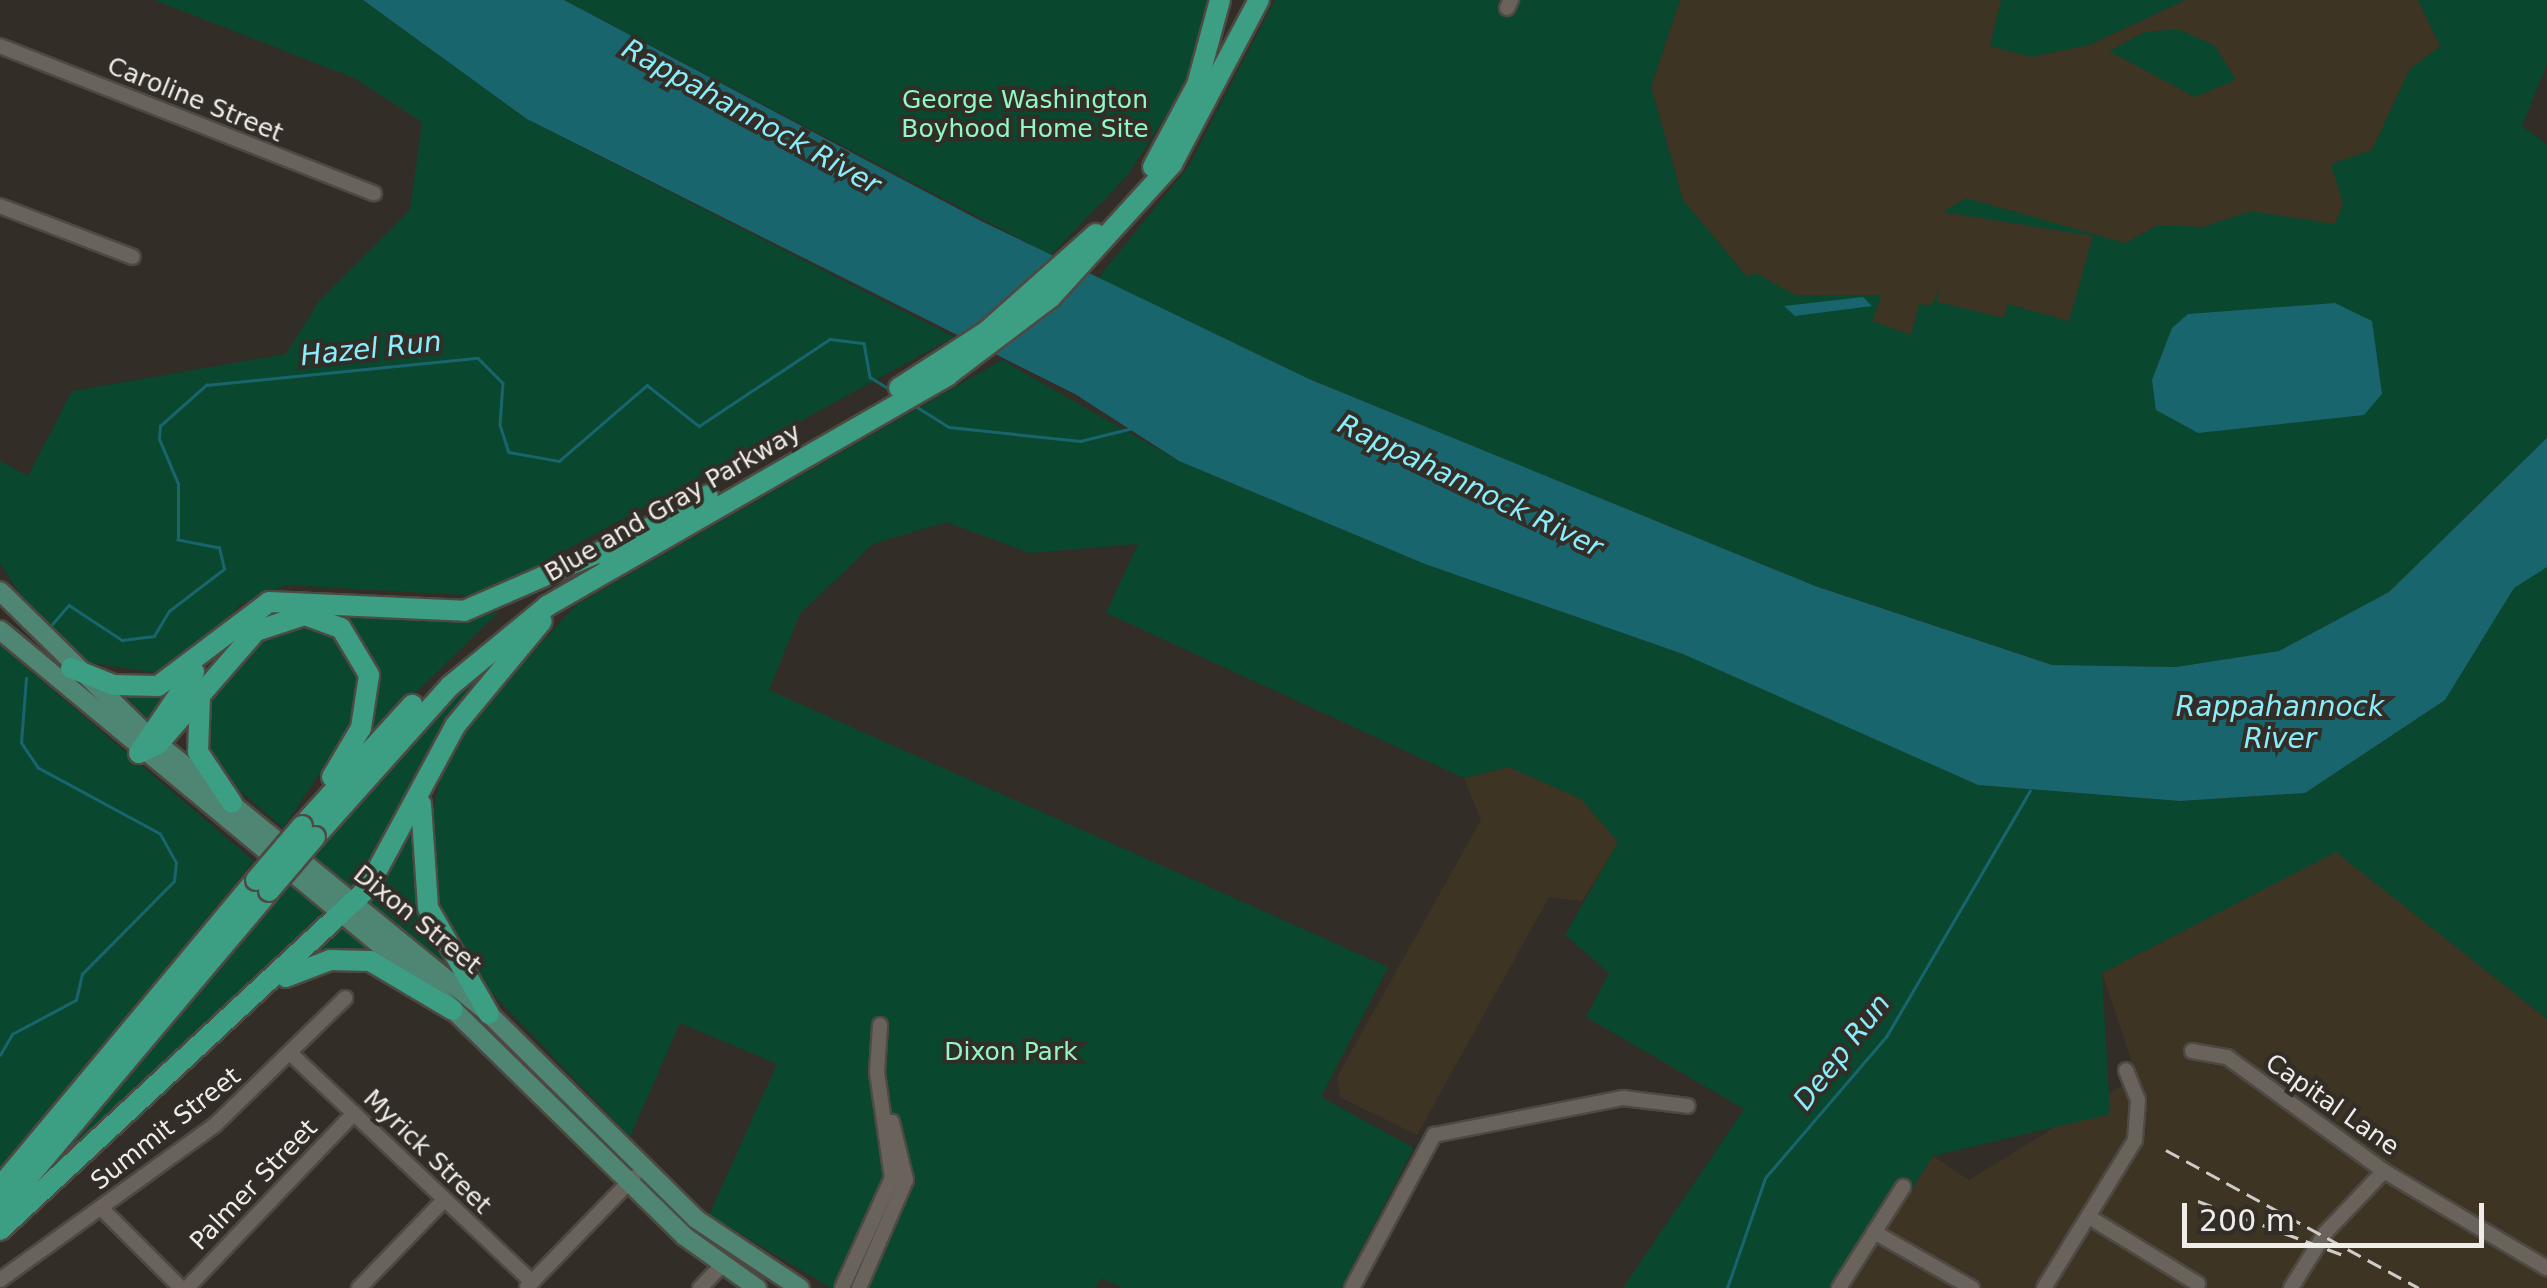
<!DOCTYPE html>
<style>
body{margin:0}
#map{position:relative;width:2547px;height:1288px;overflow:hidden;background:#322d26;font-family:"DejaVu Sans",sans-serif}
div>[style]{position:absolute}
.industrial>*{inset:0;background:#3d3424}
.green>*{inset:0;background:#09472f}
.water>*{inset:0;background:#18656e}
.stream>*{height:2.5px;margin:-1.25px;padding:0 1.25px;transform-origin:1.25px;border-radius:1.25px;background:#18656e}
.roads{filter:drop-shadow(2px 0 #4d4943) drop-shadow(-2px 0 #4d4943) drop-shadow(0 2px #4d4943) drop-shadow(0 -2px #4d4943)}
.minor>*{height:14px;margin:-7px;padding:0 7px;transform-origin:7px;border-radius:7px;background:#6a635c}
.major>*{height:18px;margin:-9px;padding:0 9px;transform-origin:9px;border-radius:9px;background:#4e8673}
.highway>*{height:20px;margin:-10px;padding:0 10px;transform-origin:10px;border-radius:10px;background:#3c9e83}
.rail>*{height:2.5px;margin-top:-1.25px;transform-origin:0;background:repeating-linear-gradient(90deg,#d0ccc7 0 15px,transparent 0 23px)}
.bridges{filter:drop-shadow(2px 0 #4d4943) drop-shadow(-2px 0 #4d4943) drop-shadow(0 2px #4d4943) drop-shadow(0 -2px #4d4943)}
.highway-bridge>*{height:20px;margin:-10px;padding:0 10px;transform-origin:10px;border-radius:10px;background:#3c9e83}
span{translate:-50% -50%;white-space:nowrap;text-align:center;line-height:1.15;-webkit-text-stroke:8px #322d26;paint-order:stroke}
.street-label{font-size:25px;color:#f0ece8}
.park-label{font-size:25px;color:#91f7c5}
.water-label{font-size:28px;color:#89edfb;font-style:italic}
.scale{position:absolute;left:2182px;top:1203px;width:302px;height:45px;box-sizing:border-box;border:5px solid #f0ece8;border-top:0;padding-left:12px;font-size:30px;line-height:35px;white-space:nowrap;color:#f0ece8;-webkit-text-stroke:8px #322d26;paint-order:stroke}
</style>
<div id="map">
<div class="industrial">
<div style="clip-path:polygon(1680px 0,2001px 0,1990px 46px,2089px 45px,2185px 0,2547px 0,2403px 258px,2126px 342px,1920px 304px,1911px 335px,1868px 320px,1781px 318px,1683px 200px,1651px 87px)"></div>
<div style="clip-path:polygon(1509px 767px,1582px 799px,1619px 842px,1582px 901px,1549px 897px,1417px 1135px,1340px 1097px,1337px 1077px,1481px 820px,1464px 778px)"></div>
<div style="clip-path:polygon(2336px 851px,2547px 1019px,2547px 1288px,1815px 1288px,1933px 1156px,1969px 1180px,2123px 1085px,2131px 1059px,2102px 973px)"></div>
</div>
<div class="green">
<div style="clip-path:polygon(154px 0,363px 0,527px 119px,954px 337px,482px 596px,286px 585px,241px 604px,202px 647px,158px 673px,86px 662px,28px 607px,0 563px,0 461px,28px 476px,72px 391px,286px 354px,319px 301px,410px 210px,422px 122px,354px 78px)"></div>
<div style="clip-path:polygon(564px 0,1208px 0,1191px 74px,1166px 116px,1126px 177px,1051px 255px)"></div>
<div style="clip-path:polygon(1275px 0,1680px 0,1651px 87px,1683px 200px,1747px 277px,1756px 273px,1795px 295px,1882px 295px,1872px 321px,1911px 335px,1919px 304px,1931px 306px,1940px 289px,1937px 302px,2004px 318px,2008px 304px,2069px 321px,2093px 236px,1943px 212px,1966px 198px,2125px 243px,2158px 225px,2203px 227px,2251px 211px,2335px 224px,2343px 204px,2331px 164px,2372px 150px,2409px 70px,2440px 46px,2418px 0,2547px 0,2547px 64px,2522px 126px,2547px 144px,2547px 438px,2389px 592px,2279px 651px,2176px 667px,2052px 665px,1815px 586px,1309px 379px,1098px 278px,1188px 167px)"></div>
<div style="clip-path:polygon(2001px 0,2185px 0,2089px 45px,2031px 57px,1990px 46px)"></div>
<div style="clip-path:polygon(2178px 29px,2215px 46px,2236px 80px,2195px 97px,2109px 51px,2145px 32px)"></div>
<div style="clip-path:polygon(1002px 360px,1179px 461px,1425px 564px,1683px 654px,1978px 785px,2180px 801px,2305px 793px,2445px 700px,2514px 587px,2547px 567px,2547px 1019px,2336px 852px,2102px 973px,2110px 1114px,1933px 1156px,1848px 1288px,1623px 1288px,1744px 1109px,1586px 1017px,1609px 973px,1565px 935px,1618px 842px,1581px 799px,1509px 767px,1464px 778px,1106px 613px,1138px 544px,1030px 553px,946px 522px,873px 544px,800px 614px,769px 690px,1388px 967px,1321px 1097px,1414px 1148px,1341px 1288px,1122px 1288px,1101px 1278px,1096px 1288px,831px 1288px,709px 1215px,777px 1064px,680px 1023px,630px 1137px,482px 983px,441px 915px,426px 849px,441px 773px,480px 710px,576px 605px)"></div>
<div style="clip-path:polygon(341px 611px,445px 622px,499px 612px,364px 743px,363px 646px,283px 613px,157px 732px,263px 612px)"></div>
<div style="clip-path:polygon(282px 625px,326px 626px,364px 668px,357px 718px,283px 828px,231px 783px,206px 741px,207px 703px,245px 649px)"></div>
<div style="clip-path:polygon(0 645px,254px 861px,0 1170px)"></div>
<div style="clip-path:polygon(505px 647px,355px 889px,311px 855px,414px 734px)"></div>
<div style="clip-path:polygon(178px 683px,147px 724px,95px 685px)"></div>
<div style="clip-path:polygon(414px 814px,421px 906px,456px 975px,366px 901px)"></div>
<div style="clip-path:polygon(289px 883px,331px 916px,38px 1183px,98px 1107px)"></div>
<div style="clip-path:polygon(341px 923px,386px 959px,309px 958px)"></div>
</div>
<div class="water">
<div style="clip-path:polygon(363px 0,564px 0,981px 221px,1309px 379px,1815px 586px,2052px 665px,2176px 667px,2279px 651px,2389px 592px,2547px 438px,2547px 567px,2514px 588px,2445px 700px,2305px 793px,2180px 801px,1978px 785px,1683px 654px,1425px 564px,1179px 461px,1075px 394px,527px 119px)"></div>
<div style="clip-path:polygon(1863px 297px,1872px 306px,1795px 316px,1784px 306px)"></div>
<div style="clip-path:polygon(2335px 303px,2372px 321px,2382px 394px,2364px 415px,2198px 433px,2156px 410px,2152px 380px,2172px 328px,2188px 314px)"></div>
</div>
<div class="stream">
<div style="left:914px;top:405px;width:41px;rotate:32.2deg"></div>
<div style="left:949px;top:427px;width:132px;rotate:6.1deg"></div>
<div style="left:1080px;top:441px;width:59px;rotate:-13.8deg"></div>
<div style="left:47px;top:630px;width:33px;rotate:-49deg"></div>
<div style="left:69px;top:605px;width:64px;rotate:33.4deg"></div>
<div style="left:122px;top:640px;width:32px;rotate:-7deg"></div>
<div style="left:154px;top:636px;width:29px;rotate:-59deg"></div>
<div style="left:169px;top:611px;width:69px;rotate:-37.4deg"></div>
<div style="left:224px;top:569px;width:22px;rotate:-103deg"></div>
<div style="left:219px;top:548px;width:42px;rotate:-169deg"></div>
<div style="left:178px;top:540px;width:56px;rotate:-90deg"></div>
<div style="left:178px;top:484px;width:49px;rotate:-112.9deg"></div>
<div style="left:159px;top:439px;width:13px;rotate:-86deg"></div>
<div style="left:160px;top:426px;width:62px;rotate:-41.7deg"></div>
<div style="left:206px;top:385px;width:273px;rotate:-5.7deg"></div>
<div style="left:478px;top:358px;width:35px;rotate:45deg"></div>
<div style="left:503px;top:383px;width:42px;rotate:94.1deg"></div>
<div style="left:500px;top:425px;width:28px;rotate:72deg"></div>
<div style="left:509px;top:452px;width:51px;rotate:10.2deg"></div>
<div style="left:559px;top:461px;width:116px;rotate:-40.8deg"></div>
<div style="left:647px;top:385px;width:66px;rotate:38.3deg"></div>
<div style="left:699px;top:426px;width:157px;rotate:-33.6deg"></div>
<div style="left:830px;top:339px;width:34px;rotate:7deg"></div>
<div style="left:864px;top:343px;width:35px;rotate:80deg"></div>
<div style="left:870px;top:377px;width:25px;rotate:32deg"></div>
<div style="left:0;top:1055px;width:24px;rotate:-60deg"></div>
<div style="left:12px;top:1034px;width:72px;rotate:-28deg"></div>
<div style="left:76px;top:1000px;width:27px;rotate:-77deg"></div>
<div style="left:82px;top:974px;width:131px;rotate:-45.3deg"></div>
<div style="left:174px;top:881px;width:18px;rotate:-84deg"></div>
<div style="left:176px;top:863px;width:33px;rotate:-119deg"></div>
<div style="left:160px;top:834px;width:139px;rotate:-151.6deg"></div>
<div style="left:38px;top:768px;width:30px;rotate:-124deg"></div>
<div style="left:21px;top:743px;width:65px;rotate:-85.6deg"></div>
<div style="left:1727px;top:1288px;width:116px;rotate:-70.9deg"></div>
<div style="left:1765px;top:1178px;width:186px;rotate:-49.4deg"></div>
<div style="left:1886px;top:1037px;width:285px;rotate:-59.7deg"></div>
</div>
<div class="roads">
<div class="minor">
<div style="left:1507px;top:8px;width:9px;rotate:-63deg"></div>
<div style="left:0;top:46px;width:402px;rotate:21.5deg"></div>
<div style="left:0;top:206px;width:142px;rotate:21deg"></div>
<div style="left:2192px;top:1051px;width:36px;rotate:10deg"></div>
<div style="left:2227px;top:1057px;width:194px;rotate:36deg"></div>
<div style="left:2384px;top:1171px;width:190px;rotate:30.8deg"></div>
<div style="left:291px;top:1054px;width:332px;rotate:43.4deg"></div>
<div style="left:101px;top:1208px;width:113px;rotate:45deg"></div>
<div style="left:2089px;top:1217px;width:128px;rotate:31.6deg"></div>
<div style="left:1874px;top:1232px;width:113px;rotate:29.7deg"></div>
<div style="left:0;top:1280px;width:265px;rotate:-35.8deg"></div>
<div style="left:215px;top:1125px;width:182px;rotate:-44.3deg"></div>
<div style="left:527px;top:1287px;width:153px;rotate:-45.8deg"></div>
<div style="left:187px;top:1288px;width:242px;rotate:-46.3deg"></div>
<div style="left:359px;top:1288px;width:122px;rotate:-46deg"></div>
<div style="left:700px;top:1288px;width:32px;rotate:-46deg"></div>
<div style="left:842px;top:1288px;width:121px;rotate:-65.6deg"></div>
<div style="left:892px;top:1178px;width:107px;rotate:-98.1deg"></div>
<div style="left:877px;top:1072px;width:47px;rotate:-86.3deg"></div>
<div style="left:859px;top:1288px;width:118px;rotate:-66.5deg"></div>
<div style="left:906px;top:1180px;width:60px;rotate:-103.6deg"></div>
<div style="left:1352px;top:1288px;width:174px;rotate:-61.8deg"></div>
<div style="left:1434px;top:1135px;width:193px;rotate:-11.1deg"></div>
<div style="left:1623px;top:1098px;width:65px;rotate:7deg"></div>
<div style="left:1839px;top:1288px;width:120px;rotate:-57.6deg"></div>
<div style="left:2044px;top:1288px;width:174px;rotate:-58.4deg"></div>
<div style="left:2135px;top:1140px;width:40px;rotate:-85.7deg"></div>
<div style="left:2138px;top:1100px;width:32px;rotate:-112deg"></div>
<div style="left:2291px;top:1288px;width:66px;rotate:-58deg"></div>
<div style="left:2326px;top:1232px;width:84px;rotate:-46.4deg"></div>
</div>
<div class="major">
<div style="left:0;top:591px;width:204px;rotate:44.4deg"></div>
<div style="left:146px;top:734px;width:443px;rotate:39.2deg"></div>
<div style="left:489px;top:1014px;width:291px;rotate:44.7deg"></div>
<div style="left:696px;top:1219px;width:125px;rotate:33.6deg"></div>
<div style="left:0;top:630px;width:556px;rotate:39.67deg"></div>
<div style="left:428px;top:985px;width:359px;rotate:44.4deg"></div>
<div style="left:684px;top:1236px;width:90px;rotate:35.5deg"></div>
</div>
<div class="highway">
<div style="left:1153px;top:167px;width:93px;rotate:-61.8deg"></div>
<div style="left:1197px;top:85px;width:88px;rotate:-74.9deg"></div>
<div style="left:899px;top:388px;width:105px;rotate:-32.9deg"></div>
<div style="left:987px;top:331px;width:146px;rotate:-41.7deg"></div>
<div style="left:602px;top:554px;width:121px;rotate:-29.1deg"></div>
<div style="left:71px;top:668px;width:46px;rotate:21.6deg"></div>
<div style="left:114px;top:685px;width:44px;rotate:1.3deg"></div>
<div style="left:158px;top:686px;width:139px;rotate:-37.1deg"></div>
<div style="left:269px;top:602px;width:195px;rotate:2.6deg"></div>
<div style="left:464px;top:611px;width:160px;rotate:-23.5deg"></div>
<div style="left:200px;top:698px;width:54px;rotate:92.1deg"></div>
<div style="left:198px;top:752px;width:61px;rotate:56.3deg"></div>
<div style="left:139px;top:753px;width:21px;rotate:-25deg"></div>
<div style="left:158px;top:744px;width:150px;rotate:-49.1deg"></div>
<div style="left:256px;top:631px;width:52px;rotate:-18.1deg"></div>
<div style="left:305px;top:615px;width:38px;rotate:20deg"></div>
<div style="left:341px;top:628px;width:55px;rotate:59.2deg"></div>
<div style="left:369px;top:675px;width:54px;rotate:98.6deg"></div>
<div style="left:361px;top:728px;width:57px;rotate:120.6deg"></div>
<div style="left:139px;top:753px;width:98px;rotate:-55.8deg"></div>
<div style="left:421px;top:804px;width:104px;rotate:86.1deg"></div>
<div style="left:428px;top:908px;width:122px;rotate:60.1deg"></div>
<div style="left:302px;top:826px;width:164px;rotate:-47.7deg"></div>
<div style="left:315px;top:837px;width:203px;rotate:-48.2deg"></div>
<div style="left:450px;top:686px;width:126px;rotate:-39.5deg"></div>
<div style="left:547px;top:606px;width:463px;rotate:-29.9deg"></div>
<div style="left:948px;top:375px;width:129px;rotate:-37.1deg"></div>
<div style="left:1051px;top:297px;width:180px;rotate:-47.7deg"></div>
<div style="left:1172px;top:164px;width:186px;rotate:-62.1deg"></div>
<div style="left:286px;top:977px;width:47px;rotate:-21.1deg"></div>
<div style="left:330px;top:960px;width:40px;rotate:1.4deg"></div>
<div style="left:370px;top:961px;width:96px;rotate:30.6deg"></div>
<div style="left:0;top:1187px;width:400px;rotate:-50.2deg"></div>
<div style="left:0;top:1211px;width:418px;rotate:-49.9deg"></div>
<div style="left:0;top:1230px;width:501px;rotate:-42.9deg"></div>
<div style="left:367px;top:889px;width:185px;rotate:-61.6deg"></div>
<div style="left:455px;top:726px;width:136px;rotate:-50.4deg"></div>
</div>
</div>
<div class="rail">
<div style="left:2166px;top:1150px;width:288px;rotate:28.6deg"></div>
<div style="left:2198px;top:1201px;width:155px;rotate:20.4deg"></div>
</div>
<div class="bridges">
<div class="highway-bridge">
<div style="left:256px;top:880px;width:71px;rotate:-49.6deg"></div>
<div style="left:269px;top:891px;width:71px;rotate:-49.6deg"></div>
</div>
</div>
<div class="street-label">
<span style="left:195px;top:100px;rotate:22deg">Caroline Street</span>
<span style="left:673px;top:503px;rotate:-30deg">Blue and Gray Parkway</span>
<span style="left:417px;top:920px;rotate:39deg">Dixon Street</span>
<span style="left:2332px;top:1105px;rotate:35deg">Capital Lane</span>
<span style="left:166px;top:1129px;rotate:-38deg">Summit Street</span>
<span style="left:427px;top:1152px;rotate:44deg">Myrick Street</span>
<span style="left:254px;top:1185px;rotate:-46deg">Palmer Street</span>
</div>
<div class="park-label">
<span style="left:1025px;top:115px">George Washington<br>Boyhood Home Site</span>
<span style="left:1011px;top:1052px">Dixon Park</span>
</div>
<div class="water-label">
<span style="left:751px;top:117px;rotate:29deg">Rappahannock River</span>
<span style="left:371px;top:349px;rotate:-6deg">Hazel Run</span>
<span style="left:1470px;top:486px;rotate:26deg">Rappahannock River</span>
<span style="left:2280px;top:723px">Rappahannock<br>River</span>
<span style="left:1842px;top:1052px;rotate:-52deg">Deep Run</span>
</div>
<div class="scale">200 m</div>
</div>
